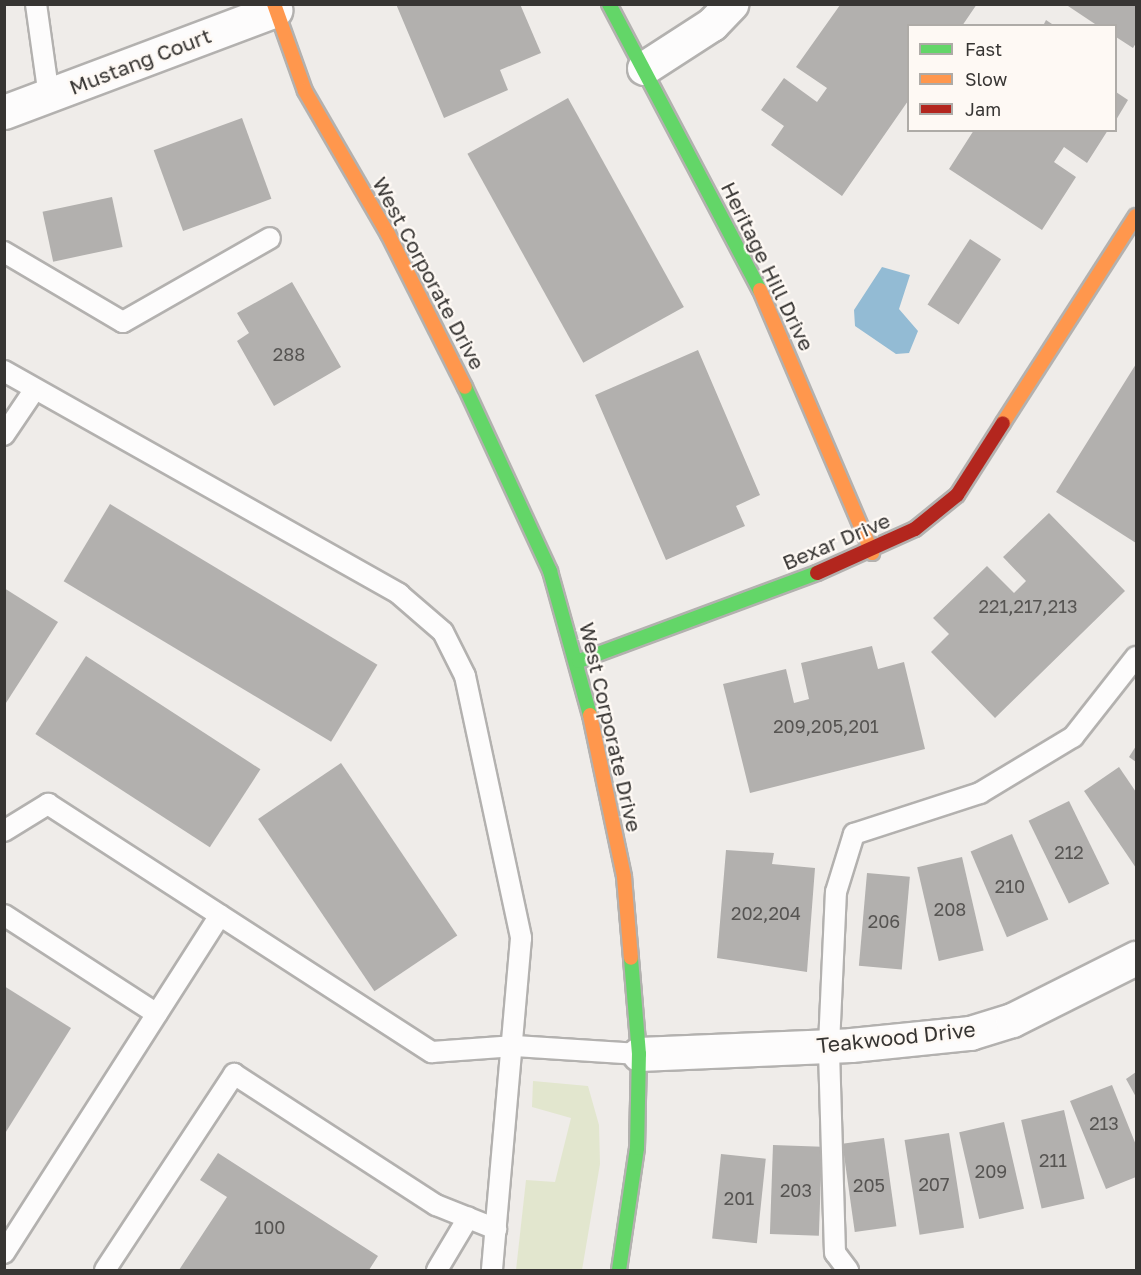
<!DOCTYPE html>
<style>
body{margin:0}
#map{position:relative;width:1141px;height:1275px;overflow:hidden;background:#efece9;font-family:"Golos Text",sans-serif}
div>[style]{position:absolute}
.green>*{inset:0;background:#e2e6ce}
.water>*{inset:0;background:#93bbd4}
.building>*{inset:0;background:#b2b0ae;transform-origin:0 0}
.roads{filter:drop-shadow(2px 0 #b3b1af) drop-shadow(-2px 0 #b3b1af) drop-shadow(0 2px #b3b1af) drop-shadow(0 -2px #b3b1af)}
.lane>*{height:20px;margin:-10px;padding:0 10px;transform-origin:10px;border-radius:10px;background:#fdfcfc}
.street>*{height:33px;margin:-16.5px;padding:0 16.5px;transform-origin:16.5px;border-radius:16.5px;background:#fdfcfc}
.fast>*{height:14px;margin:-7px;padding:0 7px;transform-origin:7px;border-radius:7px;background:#63d668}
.slow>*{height:14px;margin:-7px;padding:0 7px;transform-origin:7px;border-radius:7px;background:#ff974d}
.jam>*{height:14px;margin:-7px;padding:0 7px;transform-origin:7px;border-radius:7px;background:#b3261e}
span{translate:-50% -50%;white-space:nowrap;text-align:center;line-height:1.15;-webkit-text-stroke:4.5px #fef9f4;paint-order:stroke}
.number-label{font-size:18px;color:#565452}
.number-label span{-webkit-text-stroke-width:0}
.street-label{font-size:21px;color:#373533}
.frame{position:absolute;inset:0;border:6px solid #373533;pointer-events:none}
.legend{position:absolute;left:907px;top:24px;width:210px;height:108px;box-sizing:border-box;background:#fef9f4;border:2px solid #aeaba7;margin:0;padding:8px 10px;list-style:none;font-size:18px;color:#373533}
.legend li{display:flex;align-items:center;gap:12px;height:30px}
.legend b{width:30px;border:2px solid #aeaba7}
</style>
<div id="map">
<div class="green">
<div style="clip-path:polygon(533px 1081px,588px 1086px,599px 1125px,600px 1164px,582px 1270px,516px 1270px,526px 1180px,555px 1182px,571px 1118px,532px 1107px)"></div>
</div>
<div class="water">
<div style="clip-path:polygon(882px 267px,910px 275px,899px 309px,918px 331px,909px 353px,896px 354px,855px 326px,854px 310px)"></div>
</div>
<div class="building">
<div style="clip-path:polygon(396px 4px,520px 4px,541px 53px,500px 70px,508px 90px,444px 118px)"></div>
<div style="clip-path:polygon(977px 4px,962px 26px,908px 26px,908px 101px,842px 196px,771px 145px,784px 126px,761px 110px,784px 78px,817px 102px,827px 88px,796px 67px,840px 5px)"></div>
<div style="clip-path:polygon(1065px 4px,1136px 4px,1136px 43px,1133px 48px,1116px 37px,1116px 26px,1098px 26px)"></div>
<div style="clip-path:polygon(1046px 20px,1055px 26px,1043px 26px)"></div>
<div style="clip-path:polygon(1116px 92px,1128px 100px,1116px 120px)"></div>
<div style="left:568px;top:98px;width:239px;height:115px;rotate:61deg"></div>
<div style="left:242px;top:118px;width:86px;height:94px;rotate:70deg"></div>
<div style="clip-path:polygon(974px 130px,1108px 130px,1087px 163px,1064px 147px,1054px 162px,1076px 177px,1042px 230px,949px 169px)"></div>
<div style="left:112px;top:197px;width:51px;height:71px;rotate:78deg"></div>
<div style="left:970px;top:239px;width:37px;height:78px;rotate:33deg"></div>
<div style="clip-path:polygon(292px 282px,341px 367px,274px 406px,237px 341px,249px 333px,237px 313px)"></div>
<div style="clip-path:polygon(698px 350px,760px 495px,736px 506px,745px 526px,666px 560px,595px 395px)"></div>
<div style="clip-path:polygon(1136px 364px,1136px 543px,1056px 492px)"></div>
<div style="left:110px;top:504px;width:312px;height:90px;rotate:31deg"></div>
<div style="clip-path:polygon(1049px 513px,1125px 591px,995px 718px,931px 652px,949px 634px,933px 618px,987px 566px,1014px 593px,1026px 581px,1003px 557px)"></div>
<div style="clip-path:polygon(4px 588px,58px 622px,4px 706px)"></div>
<div style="clip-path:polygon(872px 646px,878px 669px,904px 662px,925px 749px,750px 793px,723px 684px,786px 669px,794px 703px,809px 699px,801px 663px)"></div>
<div style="left:86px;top:656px;width:208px;height:93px;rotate:33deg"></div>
<div style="clip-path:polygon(1136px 746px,1136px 762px,1129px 757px)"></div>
<div style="left:341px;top:763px;width:208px;height:100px;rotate:56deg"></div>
<div style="clip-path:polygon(1119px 767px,1136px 792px,1136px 868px,1084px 791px)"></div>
<div style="left:1069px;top:801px;width:92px;height:45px;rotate:64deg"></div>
<div style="left:1012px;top:834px;width:93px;height:45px;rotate:67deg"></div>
<div style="clip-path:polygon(726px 850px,774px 853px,772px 864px,815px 868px,807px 972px,717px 958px)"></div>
<div style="left:962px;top:857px;width:96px;height:46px;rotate:77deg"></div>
<div style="left:867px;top:873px;width:43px;height:93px;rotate:5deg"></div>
<div style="clip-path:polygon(4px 986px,71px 1028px,4px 1135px)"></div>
<div style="clip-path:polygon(1136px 1072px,1136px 1097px,1126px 1079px)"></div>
<div style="clip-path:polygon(1112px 1085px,1136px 1145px,1136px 1177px,1106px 1189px,1070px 1101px)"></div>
<div style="left:1064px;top:1110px;width:91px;height:44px;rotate:77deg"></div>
<div style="left:1004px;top:1122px;width:89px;height:46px;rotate:77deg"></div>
<div style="left:949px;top:1133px;width:96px;height:45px;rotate:81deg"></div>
<div style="left:884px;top:1138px;width:89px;height:42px;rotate:82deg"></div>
<div style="left:773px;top:1145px;width:49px;height:89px;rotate:2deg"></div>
<div style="clip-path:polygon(218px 1153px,378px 1256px,369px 1270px,179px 1270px,227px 1197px,200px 1180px)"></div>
<div style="left:721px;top:1154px;width:45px;height:85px;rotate:6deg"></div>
</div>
<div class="roads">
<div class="lane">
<div style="left:36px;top:4px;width:93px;rotate:82deg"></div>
<div style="left:4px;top:252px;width:138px;rotate:30.5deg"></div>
<div style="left:123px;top:322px;width:169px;rotate:-29.7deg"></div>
<div style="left:4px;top:371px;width:454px;rotate:29.4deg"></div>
<div style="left:399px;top:594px;width:58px;rotate:40.8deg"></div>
<div style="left:443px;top:632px;width:49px;rotate:63.4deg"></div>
<div style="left:465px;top:676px;width:268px;rotate:77.9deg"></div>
<div style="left:521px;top:938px;width:333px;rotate:95deg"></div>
<div style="left:4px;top:435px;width:55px;rotate:-56deg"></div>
<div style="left:4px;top:831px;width:52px;rotate:-31.5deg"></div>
<div style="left:48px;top:804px;width:457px;rotate:32.9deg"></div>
<div style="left:432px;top:1052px;width:83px;rotate:-4.1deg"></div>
<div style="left:515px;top:1046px;width:124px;rotate:3.7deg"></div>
<div style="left:4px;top:915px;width:182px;rotate:32.9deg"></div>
<div style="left:4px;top:1253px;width:401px;rotate:-57.4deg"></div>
<div style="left:105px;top:1270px;width:235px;rotate:-56.6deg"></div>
<div style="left:234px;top:1074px;width:241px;rotate:33deg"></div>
<div style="left:436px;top:1205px;width:65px;rotate:21.8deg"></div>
<div style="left:437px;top:1270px;width:61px;rotate:-59.2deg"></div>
<div style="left:848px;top:1270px;width:21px;rotate:-127deg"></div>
<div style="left:835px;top:1253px;width:208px;rotate:-91.7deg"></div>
<div style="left:829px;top:1045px;width:153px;rotate:-87.4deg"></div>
<div style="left:836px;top:892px;width:61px;rotate:-72.8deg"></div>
<div style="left:854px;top:834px;width:133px;rotate:-18deg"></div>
<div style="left:980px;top:793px;width:109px;rotate:-31.1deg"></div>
<div style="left:1073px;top:737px;width:102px;rotate:-51.8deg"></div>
</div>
<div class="street">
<div style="left:644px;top:68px;width:81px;rotate:-32.9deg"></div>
<div style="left:712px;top:24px;width:28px;rotate:-46deg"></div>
<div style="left:4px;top:112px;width:290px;rotate:-20.6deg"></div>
<div style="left:639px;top:1054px;width:212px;rotate:-2.4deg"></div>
<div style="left:851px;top:1045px;width:120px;rotate:-5.8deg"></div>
<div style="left:970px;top:1033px;width:44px;rotate:-17.2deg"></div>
<div style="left:1012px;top:1020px;width:139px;rotate:-26.6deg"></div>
</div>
<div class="fast">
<div style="left:609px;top:4px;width:323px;rotate:62.2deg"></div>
<div style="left:465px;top:387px;width:203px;rotate:65.2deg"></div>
<div style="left:550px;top:571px;width:149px;rotate:74.5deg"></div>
<div style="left:579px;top:661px;width:254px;rotate:-20.3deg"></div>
<div style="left:619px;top:1270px;width:123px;rotate:-81.6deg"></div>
<div style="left:637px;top:1148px;width:94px;rotate:-88.8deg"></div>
<div style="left:639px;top:1054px;width:96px;rotate:-94.8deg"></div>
</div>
<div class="slow">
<div style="left:274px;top:4px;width:92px;rotate:70.4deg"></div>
<div style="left:305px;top:91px;width:165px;rotate:59.9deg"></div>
<div style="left:388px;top:234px;width:171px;rotate:63.3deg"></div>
<div style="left:760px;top:290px;width:286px;rotate:66.9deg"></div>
<div style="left:1003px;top:423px;width:246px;rotate:-57.3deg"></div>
<div style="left:590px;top:715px;width:166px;rotate:78.1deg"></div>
<div style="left:624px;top:877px;width:81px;rotate:85.1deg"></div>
</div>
<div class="jam">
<div style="left:817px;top:573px;width:107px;rotate:-24.2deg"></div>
<div style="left:915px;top:529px;width:54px;rotate:-39deg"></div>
<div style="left:957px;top:495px;width:85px;rotate:-57.4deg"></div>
</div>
</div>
<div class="number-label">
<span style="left:289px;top:354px">288</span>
<span style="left:1028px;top:606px">221,217,213</span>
<span style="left:826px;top:726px">209,205,201</span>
<span style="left:1069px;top:852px">212</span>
<span style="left:1010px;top:886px">210</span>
<span style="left:950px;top:909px">208</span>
<span style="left:766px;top:913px">202,204</span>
<span style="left:884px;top:921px">206</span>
<span style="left:1104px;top:1123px">213</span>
<span style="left:1053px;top:1160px">211</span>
<span style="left:991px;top:1171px">209</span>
<span style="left:934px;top:1184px">207</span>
<span style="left:869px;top:1185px">205</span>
<span style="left:796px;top:1190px">203</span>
<span style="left:739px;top:1198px">201</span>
<span style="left:270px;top:1227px">100</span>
</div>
<div class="street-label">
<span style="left:140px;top:61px;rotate:-21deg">Mustang Court</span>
<span style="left:768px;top:266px;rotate:64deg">Heritage Hill Drive</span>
<span style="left:429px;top:273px;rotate:62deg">West Corporate Drive</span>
<span style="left:836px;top:541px;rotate:-23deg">Bexar Drive</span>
<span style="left:611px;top:727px;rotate:77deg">West Corporate Drive</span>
<span style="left:896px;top:1037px;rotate:-6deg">Teakwood Drive</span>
</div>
<div class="frame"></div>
<ul class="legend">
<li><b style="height:8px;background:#63d668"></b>Fast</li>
<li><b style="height:8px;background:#ff974d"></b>Slow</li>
<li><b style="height:8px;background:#b3261e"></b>Jam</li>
</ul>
</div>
